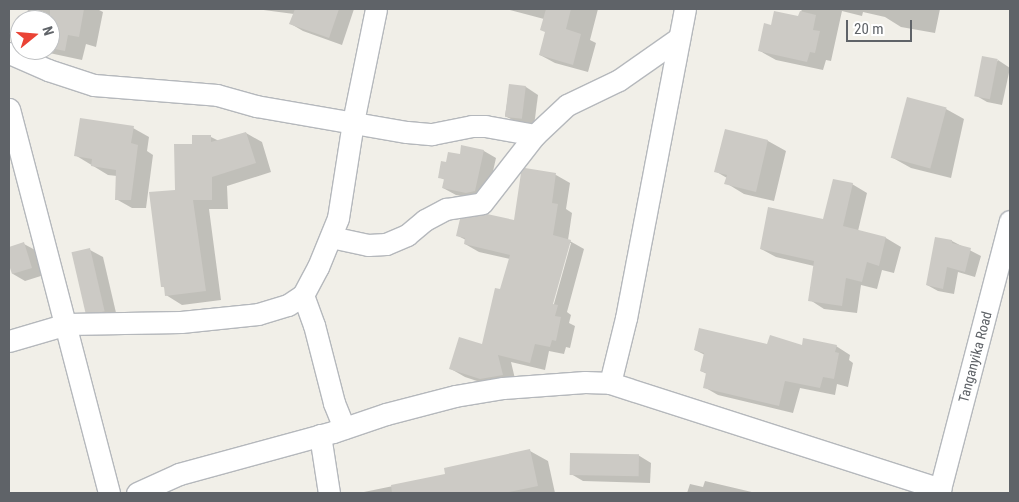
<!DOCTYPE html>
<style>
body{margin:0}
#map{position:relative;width:1019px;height:502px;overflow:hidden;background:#f1efe8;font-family:"Roboto Condensed",sans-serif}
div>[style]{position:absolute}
.shadow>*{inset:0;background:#0003}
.building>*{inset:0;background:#cccac5;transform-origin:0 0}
.roads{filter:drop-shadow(1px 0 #b5b8bc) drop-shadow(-1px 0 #b5b8bc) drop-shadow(0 1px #b5b8bc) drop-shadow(0 -1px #b5b8bc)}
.minor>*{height:21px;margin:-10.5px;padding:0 10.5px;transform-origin:10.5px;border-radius:10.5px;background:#fff}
span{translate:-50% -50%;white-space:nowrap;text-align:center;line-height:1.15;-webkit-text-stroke:4px #fff;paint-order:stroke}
.street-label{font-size:14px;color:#5f6368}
.frame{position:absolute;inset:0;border:10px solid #5f6368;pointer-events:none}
.north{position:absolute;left:10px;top:10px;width:50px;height:50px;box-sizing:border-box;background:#fff;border:1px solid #bfc1c3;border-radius:50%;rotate:73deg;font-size:14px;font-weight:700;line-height:20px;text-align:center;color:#5f6368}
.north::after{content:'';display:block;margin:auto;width:18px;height:22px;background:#ea4335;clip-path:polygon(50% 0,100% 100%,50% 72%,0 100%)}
.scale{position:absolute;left:846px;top:20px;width:66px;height:22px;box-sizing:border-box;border:2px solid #5f6368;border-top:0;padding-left:6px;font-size:15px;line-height:18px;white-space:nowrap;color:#5f6368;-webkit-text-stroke:4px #fff;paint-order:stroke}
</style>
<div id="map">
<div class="shadow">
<div style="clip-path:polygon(28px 9px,97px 9px,103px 12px,96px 47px,86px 44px,82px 60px,40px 51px,38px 50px,50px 50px,50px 20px,26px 20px)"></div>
<div style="clip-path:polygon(256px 9px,354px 9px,342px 45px,303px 31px,291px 24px,294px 14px)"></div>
<div style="clip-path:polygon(506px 9px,598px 9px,590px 40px,596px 43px,588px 72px,555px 63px,540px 55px,546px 33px,544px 19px)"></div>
<div style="clip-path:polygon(802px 9px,940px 9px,935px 33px,901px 27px,885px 17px,863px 12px,862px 16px,842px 11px,831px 61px,826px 60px,823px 70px,776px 60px,760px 51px,772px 27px,799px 18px)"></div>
<div style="clip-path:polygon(998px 60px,1010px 68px,1002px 105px,987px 102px,975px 95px)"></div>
<div style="clip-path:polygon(510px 85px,526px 87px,538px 95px,534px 126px,518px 123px,505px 116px)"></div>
<div style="clip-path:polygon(946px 109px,964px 119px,951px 178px,911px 168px,893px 158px)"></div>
<div style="clip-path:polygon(133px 128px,149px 137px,147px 151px,153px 155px,146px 208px,132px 208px,116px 199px,117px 176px,108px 175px,75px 155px)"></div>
<div style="clip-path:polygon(726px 131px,768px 141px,786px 151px,774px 201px,744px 194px,726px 183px,727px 178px,715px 171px)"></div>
<div style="clip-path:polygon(246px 133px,262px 142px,271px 172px,227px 186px,228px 209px,209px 209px,221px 300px,182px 305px,166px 295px,165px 288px,162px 286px,176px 192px,193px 145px,211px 137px,219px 141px)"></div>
<div style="clip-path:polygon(462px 147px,484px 151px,496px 158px,487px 198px,479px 199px,456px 195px,443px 188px,445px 180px,439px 177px,447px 163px,461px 155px)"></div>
<div style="clip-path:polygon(evenodd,526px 169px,556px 175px,570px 183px,566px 209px,572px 213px,568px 240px,584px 249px,567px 312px,571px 315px,569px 323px,575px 326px,570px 348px,566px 347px,564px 354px,549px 351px,545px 370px,511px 362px,516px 383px,495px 387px,465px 377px,451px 369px,483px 346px,510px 259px,479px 252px,465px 244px,466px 240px,458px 236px,515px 221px,526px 169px,569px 243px,571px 243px,552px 311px,550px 310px,569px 243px)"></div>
<div style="clip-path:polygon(852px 184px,867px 193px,858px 231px,886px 238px,901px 247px,894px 273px,882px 270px,877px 289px,861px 285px,857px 313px,824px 309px,810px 300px,814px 266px,776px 257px,761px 249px,824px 220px)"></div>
<div style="clip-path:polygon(952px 241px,981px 256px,975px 277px,958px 272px,954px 294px,938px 291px,927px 285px)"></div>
<div style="clip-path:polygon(24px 244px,37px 251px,44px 275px,25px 281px,13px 274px,9px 261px,9px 248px)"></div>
<div style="clip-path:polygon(90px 250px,103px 257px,117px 317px,100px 318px,88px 310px)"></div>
<div style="clip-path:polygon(768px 346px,836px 346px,850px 355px,849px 360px,853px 363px,848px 387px,837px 384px,835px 395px,800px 388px,793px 413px,718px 395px,704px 387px,707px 374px,701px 371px,705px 355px,695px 350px)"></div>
<div style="clip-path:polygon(530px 451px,548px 461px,555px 493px,359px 493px,447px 475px)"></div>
<div style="clip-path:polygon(638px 455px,651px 463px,650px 483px,583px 481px,571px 474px)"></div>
<div style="clip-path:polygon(705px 481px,756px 493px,687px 493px,690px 484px,703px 487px)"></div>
</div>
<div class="building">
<div style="clip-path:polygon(50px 9px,84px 9px,79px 37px,68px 35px,65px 51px,50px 48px)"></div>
<div style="clip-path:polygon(295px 9px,339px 9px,329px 38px,289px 24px)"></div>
<div style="clip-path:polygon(546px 9px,571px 9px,566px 29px,581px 34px,573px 65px,539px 55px,545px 32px,540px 30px)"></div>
<div style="clip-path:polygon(774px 11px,798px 16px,800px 11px,816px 15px,813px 30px,820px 31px,815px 53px,810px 52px,807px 62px,758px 51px,764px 23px,771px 25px)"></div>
<div style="left:982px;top:56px;width:16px;height:41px;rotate:11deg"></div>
<div style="left:509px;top:84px;width:17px;height:33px;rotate:7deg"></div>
<div style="left:907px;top:97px;width:41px;height:63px;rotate:15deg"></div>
<div style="clip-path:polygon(80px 118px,134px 126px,131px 143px,138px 145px,131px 200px,115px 200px,116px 170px,91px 166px,92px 159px,74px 156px)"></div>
<div style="clip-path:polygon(725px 129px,768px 140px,756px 192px,724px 184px,727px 175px,714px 172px)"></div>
<div style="clip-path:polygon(246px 132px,256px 163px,212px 177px,212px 200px,193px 200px,206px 291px,165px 296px,164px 287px,161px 287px,149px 192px,175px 190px,174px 144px,192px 144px,192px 135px,211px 135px,211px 142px)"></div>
<div style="clip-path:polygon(461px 145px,484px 150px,475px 191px,466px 193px,442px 188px,444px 179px,438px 178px,441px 161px,446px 162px,448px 152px,460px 154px)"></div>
<div style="clip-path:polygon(525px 168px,556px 173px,552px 203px,558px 204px,553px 235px,571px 240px,553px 304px,558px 305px,555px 316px,561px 317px,556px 341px,552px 340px,550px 347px,535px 344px,530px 363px,498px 355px,503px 375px,480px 379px,449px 369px,459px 337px,482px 344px,495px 288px,500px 289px,510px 255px,464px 244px,465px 238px,456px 236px,460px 219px,487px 214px,514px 220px,521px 173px)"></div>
<div style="clip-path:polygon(833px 179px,853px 183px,843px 226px,886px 237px,879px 266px,867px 262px,862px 282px,846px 278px,842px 306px,808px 301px,814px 261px,760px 249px,768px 207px,823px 219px)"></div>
<div style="clip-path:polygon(935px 237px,952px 240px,952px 243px,971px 248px,965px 272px,947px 267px,943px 289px,926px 285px)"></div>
<div style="clip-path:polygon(24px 242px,32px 268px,12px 274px,9px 265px,9px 247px)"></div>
<div style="left:90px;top:248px;width:65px;height:19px;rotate:77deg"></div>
<div style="clip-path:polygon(699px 328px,767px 344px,770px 335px,802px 345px,803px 338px,837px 345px,835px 352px,839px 353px,834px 379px,823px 377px,820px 388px,785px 381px,779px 406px,703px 388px,706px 373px,700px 371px,704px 353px,694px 350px)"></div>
<div style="clip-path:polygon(530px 449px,538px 486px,504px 493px,392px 493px,391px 485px,445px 474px,444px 468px)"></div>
<div style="left:570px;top:453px;width:69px;height:22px;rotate:1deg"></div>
</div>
<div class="roads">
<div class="minor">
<div style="left:9px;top:53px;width:43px;rotate:23.6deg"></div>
<div style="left:48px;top:70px;width:48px;rotate:18.1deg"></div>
<div style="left:94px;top:85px;width:123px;rotate:4.6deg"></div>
<div style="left:217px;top:95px;width:41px;rotate:15.8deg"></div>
<div style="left:256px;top:106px;width:153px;rotate:9.8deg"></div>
<div style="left:407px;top:132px;width:25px;rotate:5deg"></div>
<div style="left:432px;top:134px;width:41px;rotate:-11.3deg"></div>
<div style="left:472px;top:126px;width:13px"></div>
<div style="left:485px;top:126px;width:51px;rotate:10.2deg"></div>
<div style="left:9px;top:109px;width:397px;rotate:75.4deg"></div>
<div style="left:331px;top:237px;width:38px;rotate:12deg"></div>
<div style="left:368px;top:245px;width:18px;rotate:-3deg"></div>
<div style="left:386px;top:244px;width:23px;rotate:-23deg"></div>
<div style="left:407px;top:235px;width:23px;rotate:-40deg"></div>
<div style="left:425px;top:220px;width:24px;rotate:-28deg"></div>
<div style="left:446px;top:209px;width:36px;rotate:-9deg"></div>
<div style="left:482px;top:203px;width:86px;rotate:-52.1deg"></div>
<div style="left:535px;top:135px;width:44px;rotate:-43.2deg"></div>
<div style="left:567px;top:105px;width:58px;rotate:-25.7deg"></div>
<div style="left:619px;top:80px;width:73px;rotate:-35deg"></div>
<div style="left:303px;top:295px;width:32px;rotate:70deg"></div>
<div style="left:314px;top:325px;width:81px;rotate:75.6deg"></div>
<div style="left:334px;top:403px;width:27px;rotate:68deg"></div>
<div style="left:9px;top:341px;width:60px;rotate:-16.3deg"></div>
<div style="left:67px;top:324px;width:114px;rotate:-1deg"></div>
<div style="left:181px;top:322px;width:77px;rotate:-5.9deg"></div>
<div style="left:258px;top:314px;width:31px;rotate:-17deg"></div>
<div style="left:288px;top:305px;width:18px;rotate:-34deg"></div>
<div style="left:303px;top:295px;width:32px;rotate:-62deg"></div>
<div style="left:318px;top:267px;width:53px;rotate:-67.8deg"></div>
<div style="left:338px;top:218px;width:97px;rotate:-81.1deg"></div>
<div style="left:353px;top:122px;width:115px;rotate:-78.5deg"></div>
<div style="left:610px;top:383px;width:67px;rotate:-76.2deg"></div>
<div style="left:626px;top:318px;width:315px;rotate:-79.2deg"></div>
<div style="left:320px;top:435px;width:59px;rotate:81.2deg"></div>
<div style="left:137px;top:493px;width:46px;rotate:-24.3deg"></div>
<div style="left:179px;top:474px;width:160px;rotate:-15.3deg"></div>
<div style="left:333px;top:432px;width:56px;rotate:-18.8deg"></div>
<div style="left:386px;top:414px;width:71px;rotate:-14.6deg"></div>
<div style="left:455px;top:396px;width:49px;rotate:-9.5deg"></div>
<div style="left:503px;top:388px;width:82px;rotate:-4.2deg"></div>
<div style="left:585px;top:382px;width:25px;rotate:2deg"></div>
<div style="left:610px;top:383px;width:347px;rotate:17.8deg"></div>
<div style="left:939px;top:493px;width:281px;rotate:-75.4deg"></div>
</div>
</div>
<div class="street-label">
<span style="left:975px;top:357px;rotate:-75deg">Tanganyika Road</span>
</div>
<div class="frame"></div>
<div class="north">N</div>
<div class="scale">20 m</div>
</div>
